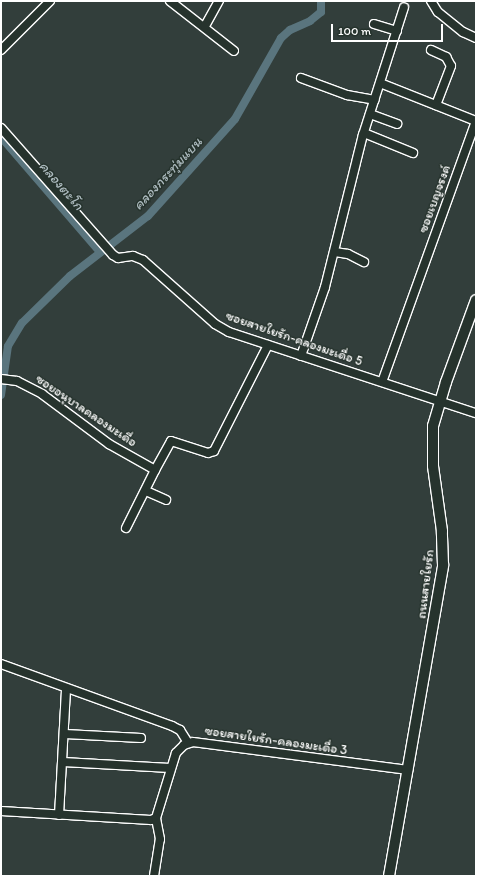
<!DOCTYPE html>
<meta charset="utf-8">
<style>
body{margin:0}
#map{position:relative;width:477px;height:877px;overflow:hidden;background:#323e3b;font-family:Itim,"Playpen Sans Thai",sans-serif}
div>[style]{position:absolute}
.canal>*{height:8px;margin:-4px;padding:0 4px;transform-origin:4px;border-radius:4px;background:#5a757e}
.roads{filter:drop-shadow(1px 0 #fff) drop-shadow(-1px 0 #fff) drop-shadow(0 1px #fff) drop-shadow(0 -1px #fff)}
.minor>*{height:8px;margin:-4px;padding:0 4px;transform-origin:4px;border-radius:4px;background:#26332d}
.tertiary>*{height:10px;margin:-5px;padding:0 5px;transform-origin:5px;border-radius:5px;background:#26332d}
span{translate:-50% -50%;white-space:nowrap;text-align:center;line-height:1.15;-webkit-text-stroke:3px #26332d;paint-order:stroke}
.street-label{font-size:13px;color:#fff}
.water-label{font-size:14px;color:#acbabe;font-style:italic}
.frame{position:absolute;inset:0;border:2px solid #fff;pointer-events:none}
.scale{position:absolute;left:331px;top:24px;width:112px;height:18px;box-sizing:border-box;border:2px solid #fff;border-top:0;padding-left:5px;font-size:12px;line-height:14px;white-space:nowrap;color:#fff;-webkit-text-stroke:3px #26332d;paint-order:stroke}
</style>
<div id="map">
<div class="canal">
<div style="left:1px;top:137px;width:152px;rotate:49.3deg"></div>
<div style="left:1px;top:395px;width:49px;rotate:-81.9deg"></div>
<div style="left:8px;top:346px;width:27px;rotate:-59deg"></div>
<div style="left:22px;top:323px;width:67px;rotate:-44.4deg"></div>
<div style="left:70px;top:276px;width:98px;rotate:-37.6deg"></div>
<div style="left:148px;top:216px;width:130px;rotate:-48.1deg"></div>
<div style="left:235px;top:119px;width:93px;rotate:-60.4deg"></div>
<div style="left:281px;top:38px;width:12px;rotate:-42deg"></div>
<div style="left:290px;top:30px;width:22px;rotate:-24deg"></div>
<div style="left:310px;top:21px;width:14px;rotate:-39deg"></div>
<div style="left:321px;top:12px;width:11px;rotate:-90deg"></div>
</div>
<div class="roads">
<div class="minor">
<div style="left:170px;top:1px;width:81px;rotate:38deg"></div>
<div style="left:431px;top:1px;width:13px;rotate:58deg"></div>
<div style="left:438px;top:12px;width:32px;rotate:39deg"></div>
<div style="left:463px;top:32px;width:14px;rotate:25deg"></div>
<div style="left:374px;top:24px;width:24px;rotate:17deg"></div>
<div style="left:205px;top:26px;width:29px;rotate:-61deg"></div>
<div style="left:1px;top:50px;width:69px;rotate:-45deg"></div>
<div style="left:431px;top:50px;width:17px;rotate:25deg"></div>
<div style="left:446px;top:57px;width:10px;rotate:61deg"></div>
<div style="left:451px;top:66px;width:42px;rotate:111deg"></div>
<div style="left:301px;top:78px;width:49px;rotate:20.3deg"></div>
<div style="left:347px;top:95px;width:28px;rotate:10deg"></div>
<div style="left:380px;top:83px;width:103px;rotate:21.6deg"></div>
<div style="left:476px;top:121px;width:277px;rotate:109.8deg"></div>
<div style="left:370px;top:114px;width:29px;rotate:20deg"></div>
<div style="left:1px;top:128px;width:169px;rotate:48.6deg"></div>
<div style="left:113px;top:255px;width:6px;rotate:31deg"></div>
<div style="left:118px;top:258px;width:15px;rotate:-8deg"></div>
<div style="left:133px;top:256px;width:11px;rotate:22deg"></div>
<div style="left:143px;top:260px;width:96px;rotate:41.6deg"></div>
<div style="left:215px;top:324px;width:16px;rotate:30deg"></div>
<div style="left:229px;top:332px;width:260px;rotate:18.2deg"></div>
<div style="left:364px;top:133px;width:53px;rotate:22.2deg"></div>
<div style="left:335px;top:252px;width:13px;rotate:9deg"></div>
<div style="left:348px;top:254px;width:18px;rotate:27deg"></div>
<div style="left:301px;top:356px;width:73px;rotate:-70.8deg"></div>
<div style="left:325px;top:287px;width:157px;rotate:-76deg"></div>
<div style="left:363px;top:135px;width:134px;rotate:-72.2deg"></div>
<div style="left:1px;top:379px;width:16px;rotate:7deg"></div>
<div style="left:17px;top:381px;width:28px;rotate:27deg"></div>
<div style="left:42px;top:394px;width:84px;rotate:36.7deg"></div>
<div style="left:109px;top:444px;width:53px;rotate:29.5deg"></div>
<div style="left:155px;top:470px;width:33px;rotate:-61deg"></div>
<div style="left:171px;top:441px;width:39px;rotate:18deg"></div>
<div style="left:208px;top:453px;width:6px;rotate:-18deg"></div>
<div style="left:214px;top:451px;width:119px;rotate:-63deg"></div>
<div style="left:146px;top:491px;width:22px;rotate:24deg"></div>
<div style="left:126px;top:528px;width:65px;rotate:-63.4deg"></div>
<div style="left:1px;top:664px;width:182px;rotate:19.9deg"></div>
<div style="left:172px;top:726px;width:9px;rotate:27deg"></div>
<div style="left:180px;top:730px;width:15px;rotate:58deg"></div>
<div style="left:65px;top:734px;width:76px;rotate:3deg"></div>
<div style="left:63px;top:762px;width:107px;rotate:3.2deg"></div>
<div style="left:1px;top:811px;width:150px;rotate:3.4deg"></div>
<div style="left:151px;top:820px;width:5px;rotate:-22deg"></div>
<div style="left:156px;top:818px;width:68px;rotate:-72.9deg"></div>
<div style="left:176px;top:753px;width:11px;rotate:-45deg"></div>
<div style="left:184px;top:745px;width:9px;rotate:-18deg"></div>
<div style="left:193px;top:742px;width:217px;rotate:7.4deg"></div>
<div style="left:59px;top:815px;width:127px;rotate:-86.8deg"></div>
<div style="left:154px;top:876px;width:37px;rotate:-81deg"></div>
<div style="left:160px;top:839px;width:21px;rotate:-101deg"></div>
</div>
<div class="tertiary">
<div style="left:389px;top:876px;width:316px;rotate:-80.1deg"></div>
<div style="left:443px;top:565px;width:34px;rotate:-92deg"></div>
<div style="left:442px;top:531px;width:66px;rotate:-97.9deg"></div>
<div style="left:433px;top:466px;width:40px;rotate:-90deg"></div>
<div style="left:433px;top:426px;width:46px;rotate:-73.5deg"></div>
<div style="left:446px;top:382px;width:87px;rotate:-69.9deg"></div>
</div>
</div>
<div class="street-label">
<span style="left:435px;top:199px;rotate:-70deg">ซอยเบญจรงค์</span>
<span style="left:294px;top:339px;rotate:19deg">ซอยสายใยรัก-คลองมะเดื่อ 5</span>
<span style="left:86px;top:411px;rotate:34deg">ซอยอนุบาลคลองมะเดื่อ</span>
<span style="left:426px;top:584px;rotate:-83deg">ถนนสายใยรัก</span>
<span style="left:276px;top:741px;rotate:8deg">ซอยสายใยรัก-คลองมะเดื่อ 3</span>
</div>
<div class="water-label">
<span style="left:168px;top:174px;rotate:-47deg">คลองกระทุ่มแบน</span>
<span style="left:61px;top:186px;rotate:49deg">คลองตะโก</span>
</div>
<div class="frame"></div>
<div class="scale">100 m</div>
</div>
